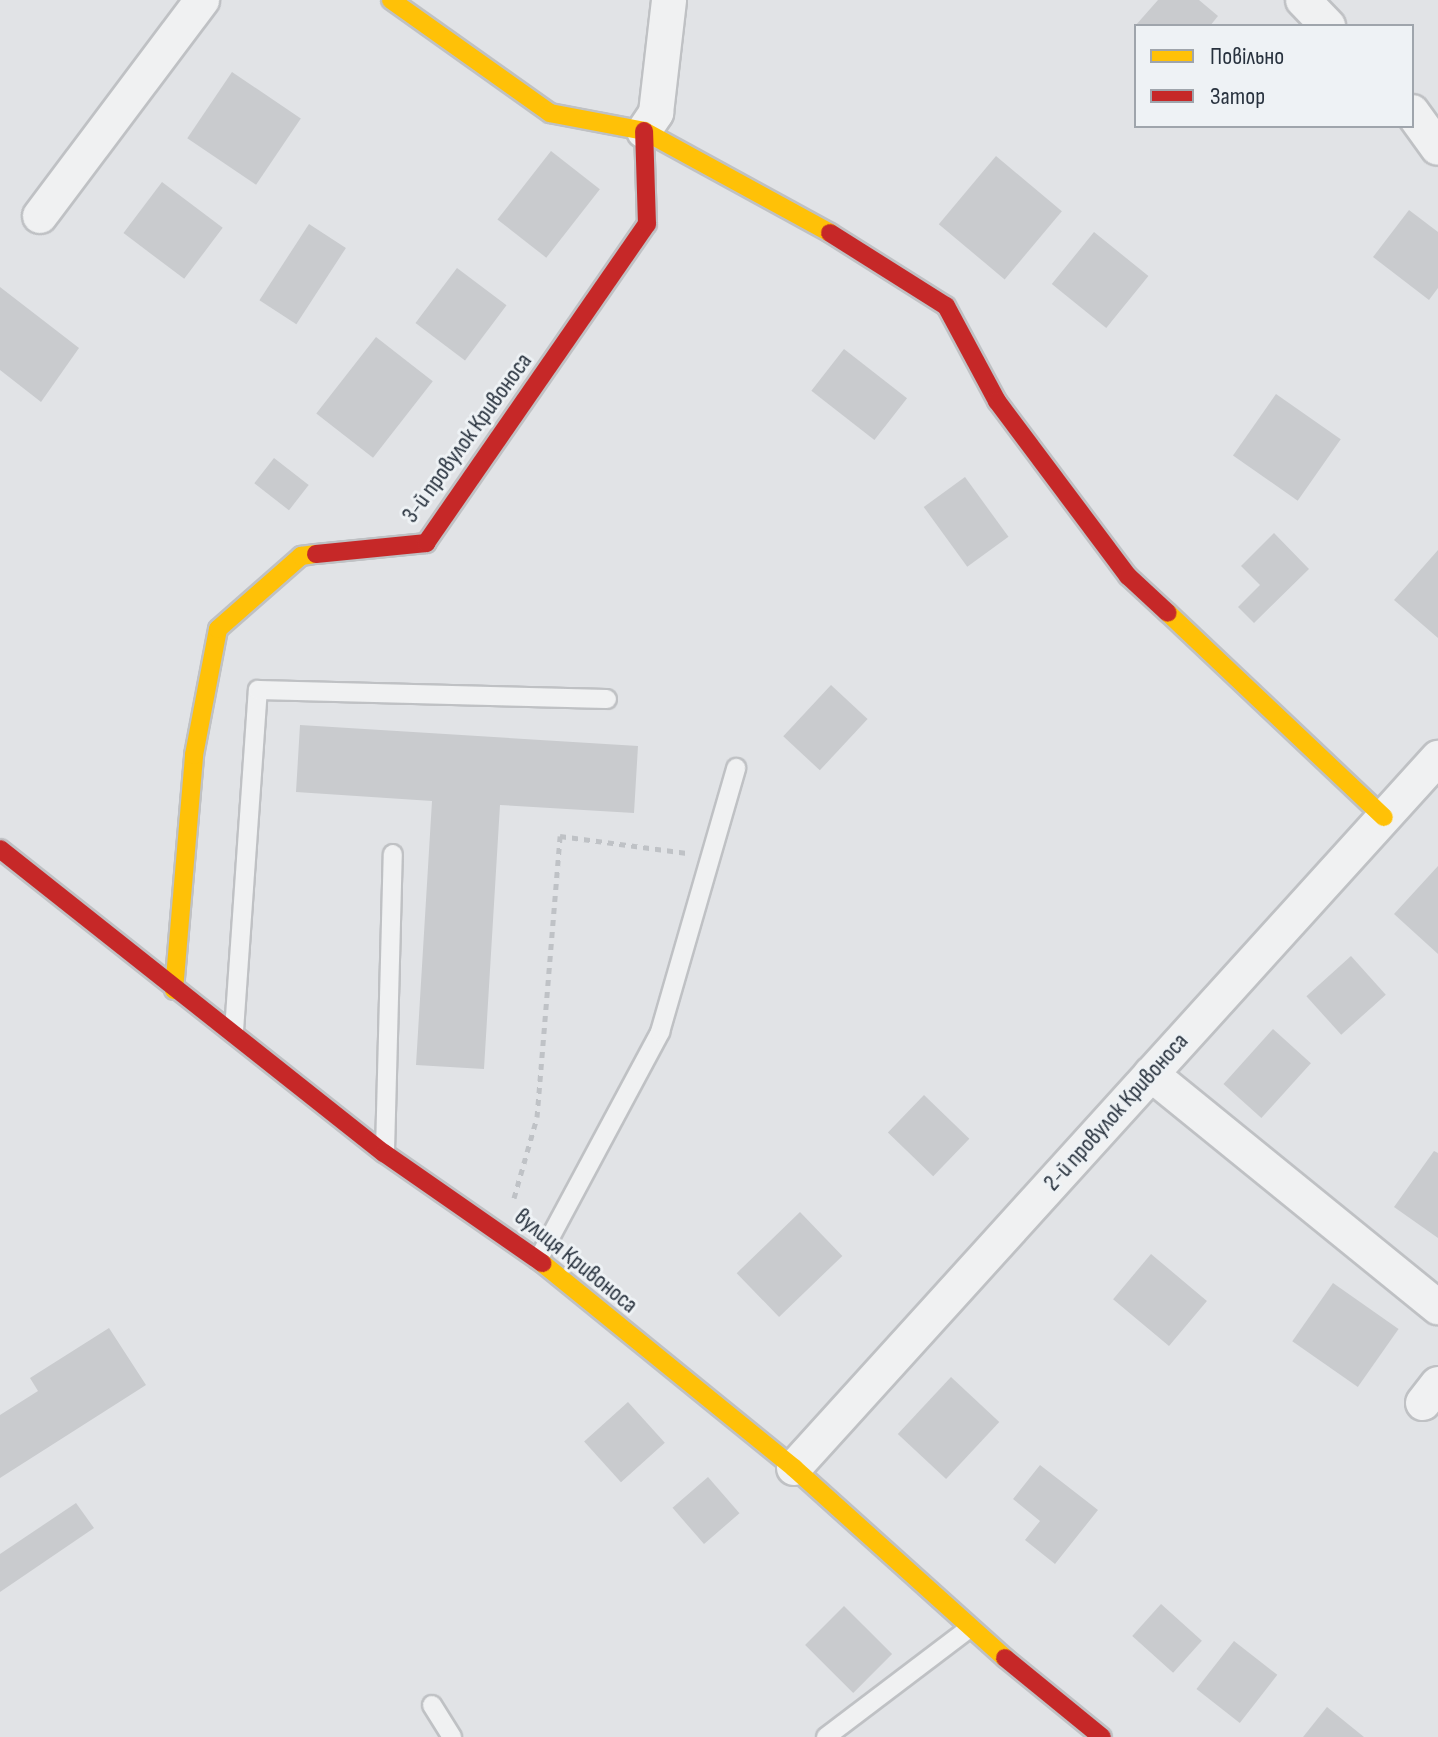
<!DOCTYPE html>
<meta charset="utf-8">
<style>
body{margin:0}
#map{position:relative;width:1438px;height:1737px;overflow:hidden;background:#e1e3e6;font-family:"Sofia Sans Condensed",sans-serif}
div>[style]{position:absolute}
.building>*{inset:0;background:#c9cbce;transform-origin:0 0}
.path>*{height:5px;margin-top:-2.5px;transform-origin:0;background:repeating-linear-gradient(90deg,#bfc2c6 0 6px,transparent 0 12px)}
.roads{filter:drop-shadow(2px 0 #bfc1c4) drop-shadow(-2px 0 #bfc1c4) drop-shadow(0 2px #bfc1c4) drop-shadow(0 -2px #bfc1c4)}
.lane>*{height:18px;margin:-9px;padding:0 9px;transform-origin:9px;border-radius:9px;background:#f0f1f2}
.street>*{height:34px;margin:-17px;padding:0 17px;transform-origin:17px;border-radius:17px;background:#f0f1f2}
.slow>*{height:18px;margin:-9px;padding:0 9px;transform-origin:9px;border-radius:9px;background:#ffc107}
.jam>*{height:18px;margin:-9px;padding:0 9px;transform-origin:9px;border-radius:9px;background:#c62828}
span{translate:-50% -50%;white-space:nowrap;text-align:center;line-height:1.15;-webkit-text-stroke:6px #eef2f5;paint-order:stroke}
.street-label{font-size:24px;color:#28323e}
.legend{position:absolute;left:1134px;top:24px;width:280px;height:104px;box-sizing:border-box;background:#eef2f5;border:2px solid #9fa5ac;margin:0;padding:10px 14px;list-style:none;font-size:24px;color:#28323e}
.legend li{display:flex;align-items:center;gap:16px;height:40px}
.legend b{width:40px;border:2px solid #9fa5ac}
</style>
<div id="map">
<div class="building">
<div style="clip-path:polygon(1158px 0,1199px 0,1218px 16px,1210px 26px,1135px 26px)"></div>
<div style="left:232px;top:72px;width:83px;height:80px;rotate:34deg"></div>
<div style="left:551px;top:151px;width:62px;height:87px;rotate:38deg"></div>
<div style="left:996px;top:156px;width:86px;height:89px;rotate:40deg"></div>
<div style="left:162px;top:182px;width:76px;height:64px;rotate:37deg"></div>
<div style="clip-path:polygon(1409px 210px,1438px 232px,1438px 288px,1429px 300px,1373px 257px)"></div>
<div style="left:309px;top:224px;width:44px;height:91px;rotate:33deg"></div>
<div style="left:1094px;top:232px;width:70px;height:67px;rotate:39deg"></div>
<div style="left:457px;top:268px;width:62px;height:69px;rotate:37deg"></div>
<div style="clip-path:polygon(0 287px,79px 348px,41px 402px,0 370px)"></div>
<div style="left:376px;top:337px;width:72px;height:97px;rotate:38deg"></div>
<div style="left:844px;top:349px;width:80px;height:53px;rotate:38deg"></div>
<div style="left:1276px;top:394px;width:79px;height:75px;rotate:35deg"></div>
<div style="left:274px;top:458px;width:44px;height:32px;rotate:38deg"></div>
<div style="left:965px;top:477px;width:74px;height:51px;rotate:54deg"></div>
<div style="clip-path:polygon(1274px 533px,1309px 569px,1254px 623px,1238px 607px,1260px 585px,1241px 566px)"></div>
<div style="clip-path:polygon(1438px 550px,1438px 638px,1394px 600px)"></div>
<div style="left:831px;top:685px;width:50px;height:70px;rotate:43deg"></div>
<div style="clip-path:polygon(300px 725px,638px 746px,634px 813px,500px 805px,484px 1069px,416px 1065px,432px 801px,296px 792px)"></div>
<div style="clip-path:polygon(1438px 866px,1438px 954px,1394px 914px)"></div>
<div style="left:1351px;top:956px;width:52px;height:60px;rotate:48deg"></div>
<div style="left:1273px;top:1029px;width:51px;height:74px;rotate:42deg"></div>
<div style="left:924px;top:1095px;width:63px;height:52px;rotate:44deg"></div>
<div style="clip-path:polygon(1434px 1151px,1438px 1153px,1438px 1238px,1394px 1207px)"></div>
<div style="left:800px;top:1212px;width:61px;height:88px;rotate:46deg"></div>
<div style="left:1151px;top:1254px;width:73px;height:59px;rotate:40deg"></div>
<div style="left:1333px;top:1283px;width:80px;height:71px;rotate:35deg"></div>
<div style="clip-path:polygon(109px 1328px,146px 1385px,0 1478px,0 1415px,38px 1391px,30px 1378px)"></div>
<div style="left:951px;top:1377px;width:66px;height:78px;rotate:43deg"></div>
<div style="left:628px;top:1402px;width:55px;height:59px;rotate:48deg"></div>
<div style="clip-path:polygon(1040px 1465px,1098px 1510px,1055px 1564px,1025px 1540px,1040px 1521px,1013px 1499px)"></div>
<div style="left:708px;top:1477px;width:48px;height:47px;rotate:49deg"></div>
<div style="clip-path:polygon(76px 1503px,94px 1528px,0 1592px,0 1554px)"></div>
<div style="left:1161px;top:1604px;width:55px;height:43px;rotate:42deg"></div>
<div style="left:844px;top:1606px;width:68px;height:55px;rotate:45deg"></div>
<div style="left:1234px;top:1641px;width:55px;height:61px;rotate:38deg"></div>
<div style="clip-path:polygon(1327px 1707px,1364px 1737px,1303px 1737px)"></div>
</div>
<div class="path">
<div style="left:514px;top:1198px;width:84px;rotate:-74.1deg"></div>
<div style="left:537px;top:1117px;width:282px;rotate:-85.3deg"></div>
<div style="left:560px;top:836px;width:128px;rotate:7.6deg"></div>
</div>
<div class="roads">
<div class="lane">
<div style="left:234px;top:1031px;width:342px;rotate:-86deg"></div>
<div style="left:258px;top:690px;width:349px;rotate:1.5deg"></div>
<div style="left:385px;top:1151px;width:297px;rotate:-88.5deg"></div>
<div style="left:538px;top:1260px;width:259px;rotate:-61.8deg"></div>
<div style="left:660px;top:1032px;width:275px;rotate:-73.9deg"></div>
<div style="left:432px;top:1705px;width:38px;rotate:58deg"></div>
<div style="left:826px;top:1737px;width:177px;rotate:-37.2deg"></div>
</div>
<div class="street">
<div style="left:1303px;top:0;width:36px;rotate:46deg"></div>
<div style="left:1412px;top:112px;width:44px;rotate:54.2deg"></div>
<div style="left:644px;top:131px;width:22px;rotate:-56deg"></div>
<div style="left:656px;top:113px;width:114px;rotate:-83.4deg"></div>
<div style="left:40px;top:216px;width:270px;rotate:-53.1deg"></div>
<div style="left:1151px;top:1074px;width:370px;rotate:39.1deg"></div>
<div style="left:1423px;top:1403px;width:24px;rotate:-52deg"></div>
<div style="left:794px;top:1468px;width:959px;rotate:-47.79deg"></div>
</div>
<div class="slow">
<div style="left:391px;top:0;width:195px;rotate:35.4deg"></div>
<div style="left:550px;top:113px;width:96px;rotate:10.8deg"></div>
<div style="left:644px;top:131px;width:212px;rotate:28.7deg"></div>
<div style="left:1168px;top:613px;width:297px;rotate:43.4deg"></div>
<div style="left:174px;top:990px;width:236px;rotate:-85.1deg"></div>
<div style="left:194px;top:755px;width:128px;rotate:-79.2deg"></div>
<div style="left:218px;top:629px;width:111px;rotate:-41.3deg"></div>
<div style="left:301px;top:556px;width:15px;rotate:-8deg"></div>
<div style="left:542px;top:1263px;width:325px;rotate:39.1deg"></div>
<div style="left:794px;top:1468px;width:284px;rotate:42deg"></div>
</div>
<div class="jam">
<div style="left:830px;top:233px;width:137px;rotate:32.2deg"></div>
<div style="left:946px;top:306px;width:108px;rotate:61.8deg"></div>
<div style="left:997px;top:401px;width:219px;rotate:53.2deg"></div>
<div style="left:1128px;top:576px;width:54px;rotate:42.8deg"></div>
<div style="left:316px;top:554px;width:111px;rotate:-5.7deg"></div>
<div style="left:426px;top:543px;width:388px;rotate:-55.3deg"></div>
<div style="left:647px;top:224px;width:93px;rotate:-91.8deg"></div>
<div style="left:0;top:849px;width:490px;rotate:38.4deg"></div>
<div style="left:384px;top:1153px;width:193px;rotate:34.8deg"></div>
<div style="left:1005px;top:1658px;width:125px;rotate:39.2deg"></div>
</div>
</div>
<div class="street-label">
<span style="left:467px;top:438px;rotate:-54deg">3-й провулок Кривоноса</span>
<span style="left:1116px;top:1112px;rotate:-48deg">2-й провулок Кривоноса</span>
<span style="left:576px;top:1261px;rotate:39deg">вулиця Кривоноса</span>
</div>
<ul class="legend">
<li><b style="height:10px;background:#ffc107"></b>Повільно</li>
<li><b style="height:10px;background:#c62828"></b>Затор</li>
</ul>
</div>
